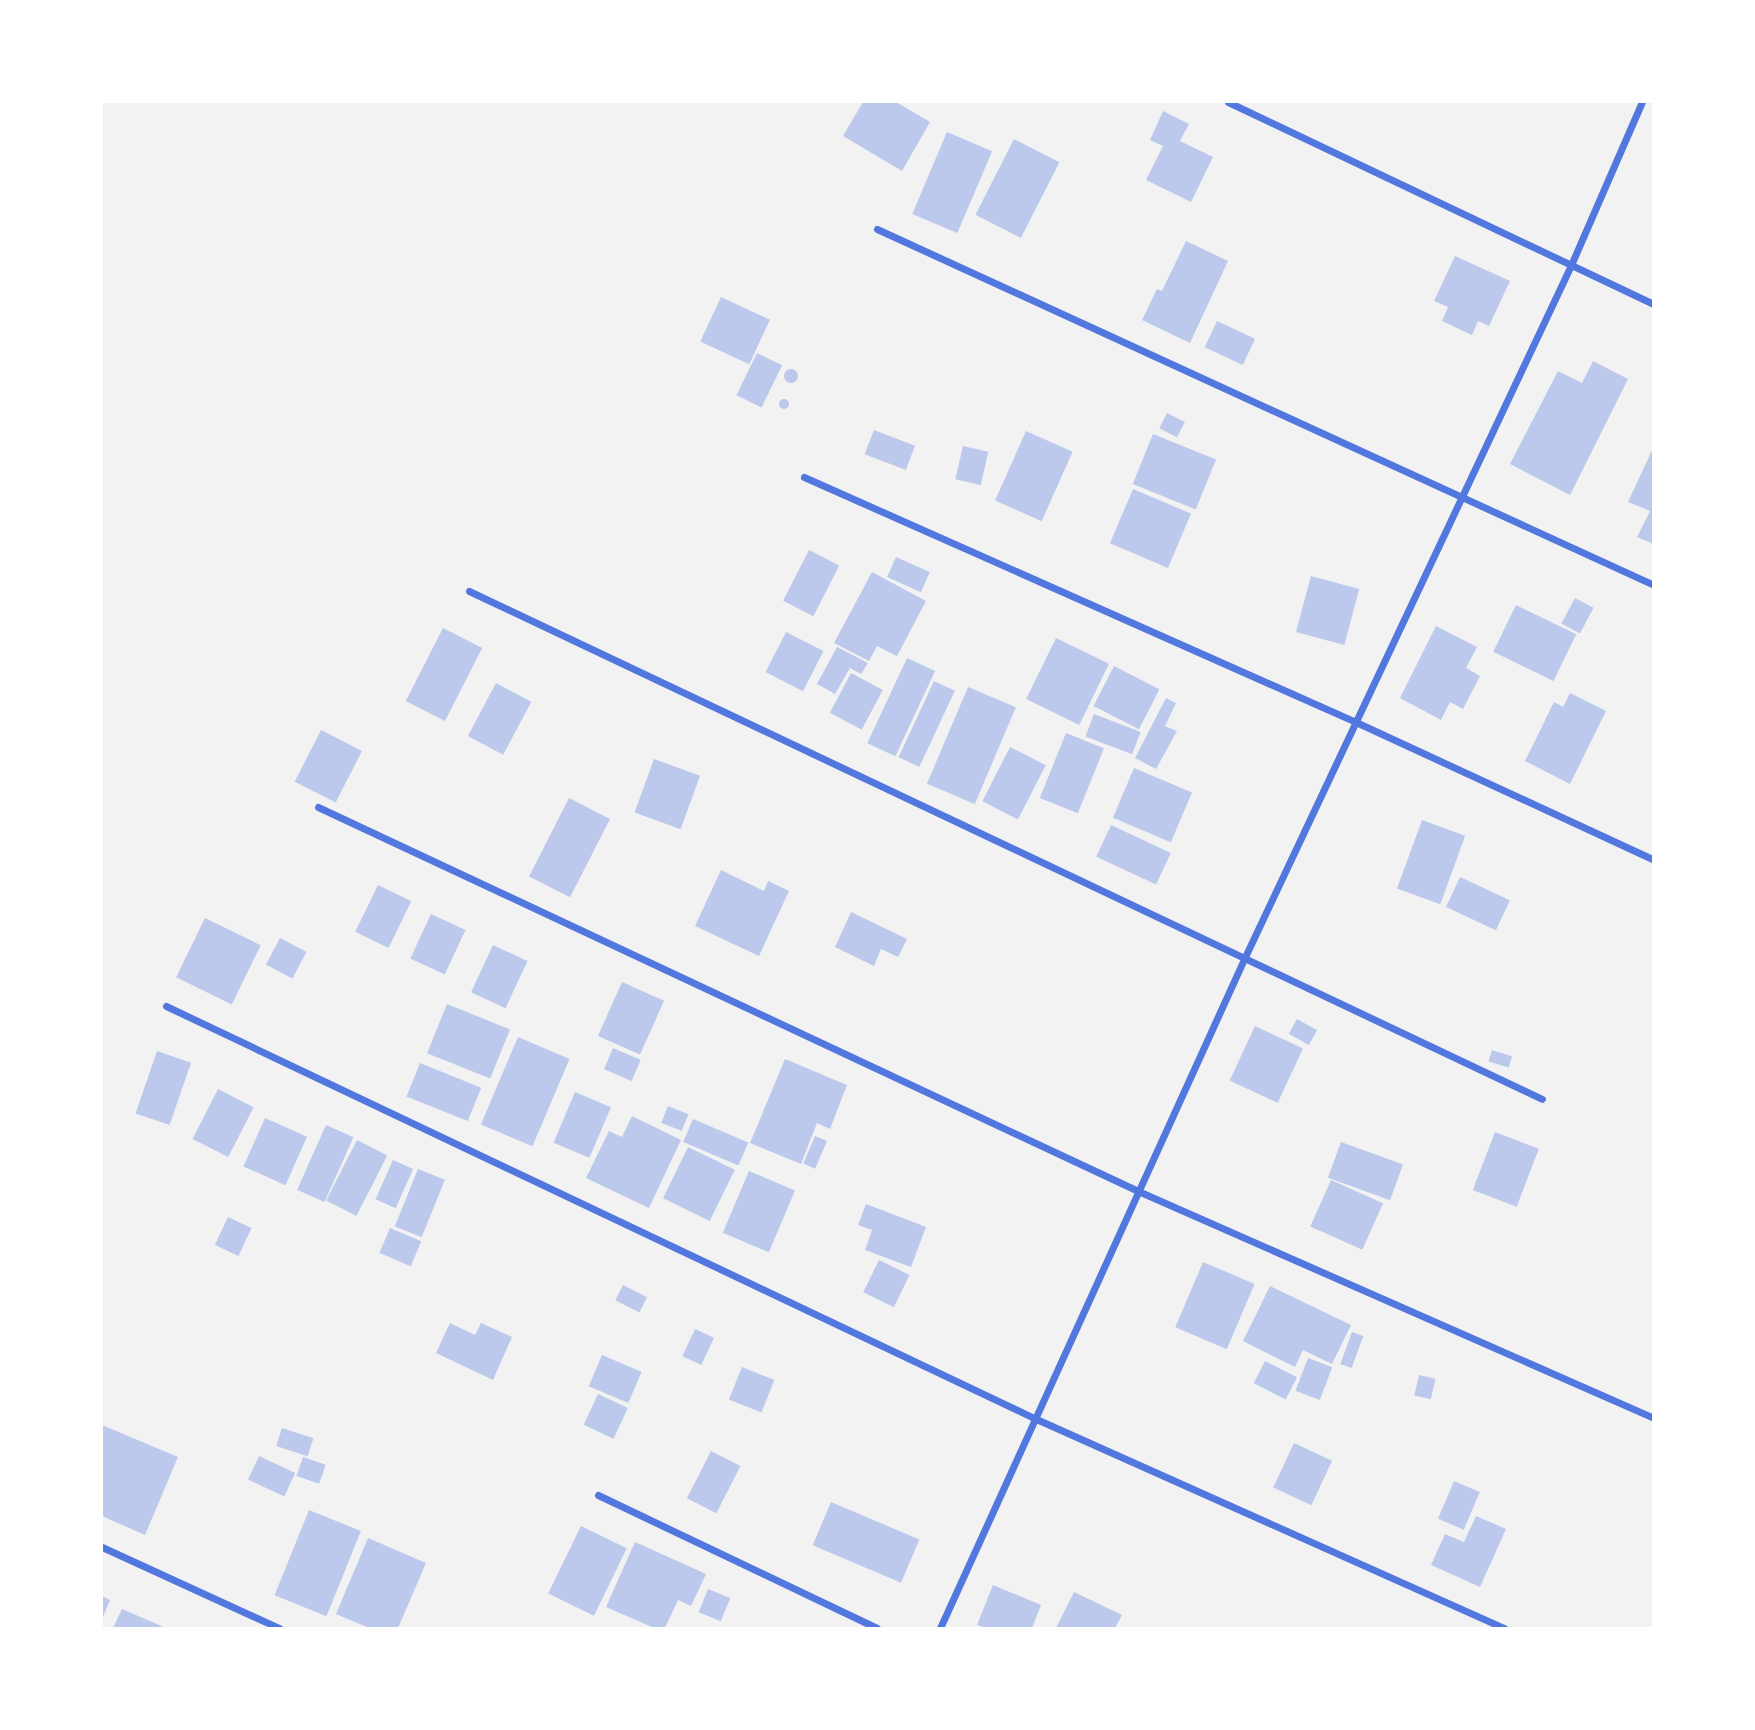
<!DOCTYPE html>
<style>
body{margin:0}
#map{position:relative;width:1755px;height:1730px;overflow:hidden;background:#f2f2f2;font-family:Montserrat,sans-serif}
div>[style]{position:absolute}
.building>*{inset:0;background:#bdc9ec;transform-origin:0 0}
.round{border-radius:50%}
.minor>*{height:7px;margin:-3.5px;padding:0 3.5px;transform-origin:3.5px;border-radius:3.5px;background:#5277de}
span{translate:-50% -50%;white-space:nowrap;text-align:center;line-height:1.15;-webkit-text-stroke:7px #fff;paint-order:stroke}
.frame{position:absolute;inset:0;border:103px solid #fff;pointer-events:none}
</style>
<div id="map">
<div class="building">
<div style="clip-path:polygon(863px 102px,896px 102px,930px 122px,902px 171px,843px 136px)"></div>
<div style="clip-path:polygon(1163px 111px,1189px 124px,1180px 141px,1213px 157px,1191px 202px,1146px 180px,1163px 146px,1150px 140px)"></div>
<div style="left:947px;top:132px;width:49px;height:89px;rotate:23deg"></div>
<div style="left:1014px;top:139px;width:51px;height:85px;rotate:27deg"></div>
<div style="clip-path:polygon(1186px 241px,1228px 261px,1190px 343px,1142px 320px,1157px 289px,1162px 291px)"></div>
<div style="clip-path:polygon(1455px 256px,1510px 281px,1489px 326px,1478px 321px,1472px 335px,1442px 321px,1448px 307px,1434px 301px)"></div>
<div style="left:721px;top:297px;width:54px;height:49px;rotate:25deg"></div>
<div style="left:1217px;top:321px;width:42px;height:29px;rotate:25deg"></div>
<div style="left:757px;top:353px;width:28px;height:47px;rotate:26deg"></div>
<div style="clip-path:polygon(1593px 361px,1628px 379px,1570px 495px,1510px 464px,1558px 371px,1582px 383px)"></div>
<div class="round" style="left:784px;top:369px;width:14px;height:14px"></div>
<div class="round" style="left:779px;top:399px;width:10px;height:10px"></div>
<div style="left:1167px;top:413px;width:20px;height:17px;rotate:27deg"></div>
<div style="left:874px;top:430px;width:44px;height:26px;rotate:21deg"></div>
<div style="left:1026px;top:431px;width:51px;height:76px;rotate:24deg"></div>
<div style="left:1153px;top:434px;width:68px;height:54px;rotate:22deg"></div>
<div style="left:963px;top:446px;width:26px;height:34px;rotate:13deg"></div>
<div style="clip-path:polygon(1654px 446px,1654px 544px,1637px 537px,1650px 511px,1628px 502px)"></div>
<div style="left:1133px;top:489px;width:63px;height:59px;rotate:23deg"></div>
<div style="left:809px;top:550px;width:34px;height:57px;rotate:27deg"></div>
<div style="left:896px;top:557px;width:37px;height:22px;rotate:24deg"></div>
<div style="clip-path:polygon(872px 572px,926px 601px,897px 656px,877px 646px,869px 661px,834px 643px)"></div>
<div style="left:1311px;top:576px;width:50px;height:58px;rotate:15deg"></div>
<div style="left:1575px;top:598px;width:21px;height:29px;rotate:28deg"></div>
<div style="left:1516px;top:605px;width:67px;height:52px;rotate:26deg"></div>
<div style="clip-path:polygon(1436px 626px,1477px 647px,1466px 668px,1480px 676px,1463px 709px,1450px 702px,1441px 720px,1400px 698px)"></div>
<div style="left:443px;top:628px;width:44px;height:82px;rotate:27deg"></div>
<div style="left:786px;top:632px;width:42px;height:45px;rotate:27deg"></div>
<div style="left:1056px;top:638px;width:59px;height:68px;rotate:26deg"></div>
<div style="clip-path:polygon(837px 647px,868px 663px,861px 674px,850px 668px,835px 694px,817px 684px)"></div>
<div style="left:907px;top:658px;width:31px;height:94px;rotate:25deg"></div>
<div style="left:1114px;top:666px;width:51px;height:45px;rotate:27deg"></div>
<div style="left:851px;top:673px;width:36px;height:45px;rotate:28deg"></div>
<div style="left:934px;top:681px;width:23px;height:84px;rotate:25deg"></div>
<div style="left:496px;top:683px;width:40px;height:60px;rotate:28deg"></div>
<div style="left:968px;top:687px;width:52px;height:105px;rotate:23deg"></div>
<div style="clip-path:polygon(1570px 693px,1606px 711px,1570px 784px,1525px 761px,1554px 702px,1563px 707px)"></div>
<div style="clip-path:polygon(1166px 698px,1176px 703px,1165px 726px,1177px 731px,1156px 769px,1135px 758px)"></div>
<div style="left:1094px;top:714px;width:50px;height:24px;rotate:21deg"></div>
<div style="left:321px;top:730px;width:46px;height:58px;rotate:27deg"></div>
<div style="left:1066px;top:733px;width:41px;height:70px;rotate:22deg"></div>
<div style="left:1010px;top:747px;width:40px;height:61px;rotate:27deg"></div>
<div style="left:654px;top:759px;width:49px;height:57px;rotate:20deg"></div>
<div style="left:1134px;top:768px;width:63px;height:54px;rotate:23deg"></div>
<div style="left:569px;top:798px;width:46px;height:88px;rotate:27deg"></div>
<div style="left:1422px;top:820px;width:46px;height:73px;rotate:20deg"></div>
<div style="left:1111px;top:825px;width:66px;height:35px;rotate:25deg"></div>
<div style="clip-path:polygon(721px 870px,764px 891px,768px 881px,789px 891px,759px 956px,695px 926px)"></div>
<div style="left:1460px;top:877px;width:55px;height:33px;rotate:25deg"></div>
<div style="left:378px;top:885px;width:37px;height:52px;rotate:26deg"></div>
<div style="clip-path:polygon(851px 912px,907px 939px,898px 957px,881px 949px,874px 966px,835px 947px)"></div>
<div style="left:431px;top:914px;width:38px;height:49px;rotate:25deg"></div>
<div style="left:205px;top:918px;width:62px;height:66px;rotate:26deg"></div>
<div style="left:280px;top:938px;width:30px;height:30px;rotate:28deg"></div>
<div style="left:493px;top:945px;width:38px;height:52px;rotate:25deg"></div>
<div style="left:622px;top:982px;width:46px;height:59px;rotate:24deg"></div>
<div style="left:447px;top:1004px;width:68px;height:53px;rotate:22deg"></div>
<div style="left:1297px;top:1019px;width:23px;height:17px;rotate:29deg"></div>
<div style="left:1255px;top:1026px;width:53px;height:60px;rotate:25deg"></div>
<div style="left:518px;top:1037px;width:56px;height:95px;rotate:23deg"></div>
<div style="left:613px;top:1048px;width:30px;height:23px;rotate:23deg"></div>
<div style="left:1492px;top:1050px;width:21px;height:12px;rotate:17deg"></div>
<div style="left:157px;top:1051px;width:36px;height:66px;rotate:19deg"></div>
<div style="clip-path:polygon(785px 1059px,847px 1085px,830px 1129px,817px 1123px,801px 1164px,750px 1143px)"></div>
<div style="left:420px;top:1063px;width:66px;height:36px;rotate:22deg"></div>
<div style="left:218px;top:1089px;width:40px;height:56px;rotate:27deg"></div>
<div style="left:575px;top:1092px;width:39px;height:55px;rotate:23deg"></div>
<div style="left:668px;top:1106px;width:22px;height:18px;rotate:22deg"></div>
<div style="clip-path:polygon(632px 1116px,681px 1140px,649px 1208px,586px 1178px,609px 1131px,622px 1137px)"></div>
<div style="left:265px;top:1118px;width:46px;height:53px;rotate:24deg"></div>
<div style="left:693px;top:1119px;width:60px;height:25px;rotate:23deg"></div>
<div style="left:326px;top:1125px;width:30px;height:71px;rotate:24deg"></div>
<div style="left:1495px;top:1132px;width:47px;height:62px;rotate:21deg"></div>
<div style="left:815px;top:1136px;width:13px;height:30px;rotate:23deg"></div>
<div style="left:357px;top:1140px;width:34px;height:68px;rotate:27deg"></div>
<div style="left:1341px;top:1142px;width:66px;height:38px;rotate:20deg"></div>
<div style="left:688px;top:1147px;width:52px;height:57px;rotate:26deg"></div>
<div style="left:393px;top:1160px;width:22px;height:43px;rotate:24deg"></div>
<div style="left:418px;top:1169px;width:29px;height:62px;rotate:22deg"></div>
<div style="left:749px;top:1171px;width:50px;height:67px;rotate:23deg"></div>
<div style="left:1331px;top:1180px;width:57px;height:51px;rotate:24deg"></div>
<div style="clip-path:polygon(866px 1204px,926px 1227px,911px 1267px,865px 1250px,872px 1230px,858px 1225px)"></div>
<div style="left:228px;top:1217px;width:26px;height:31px;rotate:25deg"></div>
<div style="left:390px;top:1228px;width:34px;height:27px;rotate:23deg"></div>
<div style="left:879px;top:1260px;width:34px;height:36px;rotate:26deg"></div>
<div style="left:1203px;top:1262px;width:56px;height:71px;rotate:23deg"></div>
<div style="left:623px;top:1285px;width:27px;height:17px;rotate:27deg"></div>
<div style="clip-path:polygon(1270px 1286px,1351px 1325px,1332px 1364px,1303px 1350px,1295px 1367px,1243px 1341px)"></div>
<div style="clip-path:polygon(450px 1323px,475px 1335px,481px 1323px,512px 1337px,493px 1380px,436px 1353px)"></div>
<div style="left:695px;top:1329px;width:21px;height:30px;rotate:25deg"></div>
<div style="left:1352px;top:1332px;width:12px;height:34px;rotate:20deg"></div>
<div style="left:602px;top:1355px;width:43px;height:34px;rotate:23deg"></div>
<div style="left:1308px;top:1358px;width:26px;height:35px;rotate:21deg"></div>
<div style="left:1265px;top:1361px;width:36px;height:25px;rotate:27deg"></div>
<div style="left:742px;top:1367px;width:35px;height:35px;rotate:22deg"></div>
<div style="left:1419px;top:1375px;width:17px;height:21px;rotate:13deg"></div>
<div style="left:598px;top:1394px;width:33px;height:34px;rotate:25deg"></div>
<div style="clip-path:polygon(102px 1425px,178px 1457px,145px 1535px,102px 1516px)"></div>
<div style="left:282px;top:1428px;width:33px;height:19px;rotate:18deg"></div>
<div style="left:1294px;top:1443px;width:42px;height:49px;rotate:25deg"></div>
<div style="left:711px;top:1451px;width:33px;height:53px;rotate:27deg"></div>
<div style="left:259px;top:1456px;width:40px;height:26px;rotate:25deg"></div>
<div style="left:303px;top:1457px;width:24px;height:20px;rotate:19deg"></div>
<div style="left:1454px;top:1481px;width:28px;height:41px;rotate:23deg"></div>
<div style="left:831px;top:1502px;width:96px;height:47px;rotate:23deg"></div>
<div style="left:309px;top:1510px;width:56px;height:92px;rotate:22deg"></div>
<div style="clip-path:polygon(1476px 1516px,1506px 1529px,1480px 1587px,1431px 1565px,1445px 1534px,1464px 1542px)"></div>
<div style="left:581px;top:1526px;width:51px;height:75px;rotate:26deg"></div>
<div style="clip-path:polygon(368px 1538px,426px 1563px,398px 1628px,369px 1628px,336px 1614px)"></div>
<div style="clip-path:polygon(635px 1542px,706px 1574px,691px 1606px,678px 1600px,665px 1628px,654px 1628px,606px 1607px)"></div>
<div style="clip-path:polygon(993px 1585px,1041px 1605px,1032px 1628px,986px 1628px,977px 1625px)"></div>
<div style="left:708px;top:1589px;width:24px;height:25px;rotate:22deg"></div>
<div style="clip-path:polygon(1074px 1592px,1122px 1615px,1115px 1628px,1056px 1628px)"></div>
<div style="clip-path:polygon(102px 1596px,110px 1600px,102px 1619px)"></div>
<div style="clip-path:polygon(122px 1609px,166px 1628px,113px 1628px)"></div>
</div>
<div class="minor">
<div style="left:1228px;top:102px;width:471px;rotate:25.4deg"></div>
<div style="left:877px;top:229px;width:855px;rotate:24.62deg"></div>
<div style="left:804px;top:477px;width:606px;rotate:23.94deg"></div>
<div style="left:1358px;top:723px;width:326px;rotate:24.8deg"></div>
<div style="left:469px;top:591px;width:1187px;rotate:25.33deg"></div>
<div style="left:318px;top:807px;width:905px;rotate:25.09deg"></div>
<div style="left:1138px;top:1191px;width:564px;rotate:23.75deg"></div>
<div style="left:166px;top:1006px;width:961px;rotate:25.39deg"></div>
<div style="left:1034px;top:1418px;width:515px;rotate:24.08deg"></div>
<div style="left:598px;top:1495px;width:309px;rotate:25.5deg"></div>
<div style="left:102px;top:1547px;width:195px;rotate:24.6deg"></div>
<div style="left:940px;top:1628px;width:735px;rotate:-65.56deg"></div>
<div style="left:1244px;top:959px;width:767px;rotate:-64.77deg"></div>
<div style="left:1571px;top:265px;width:178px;rotate:-66.5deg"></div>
</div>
<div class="frame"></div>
</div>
